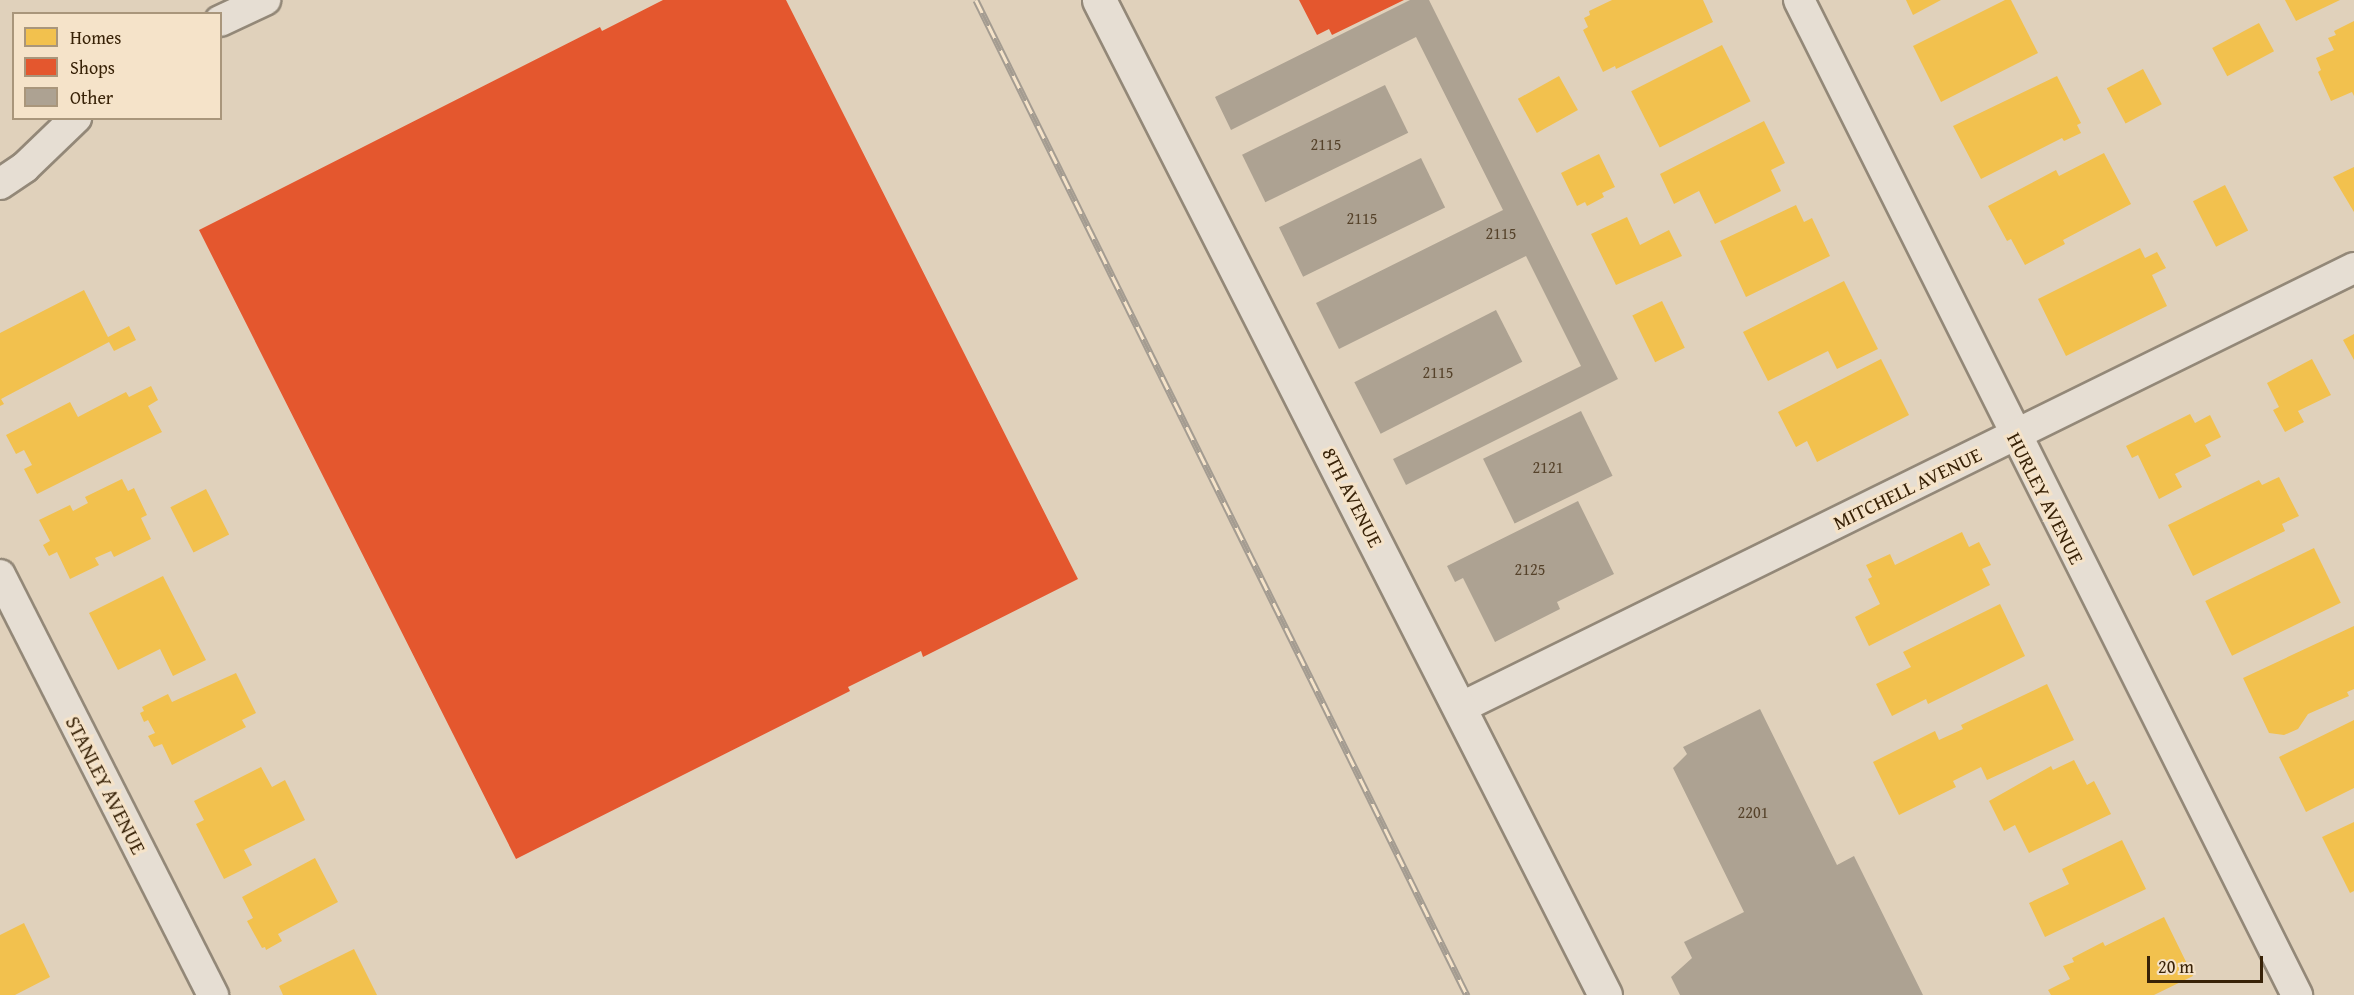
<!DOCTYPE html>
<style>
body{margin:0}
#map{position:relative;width:2354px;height:995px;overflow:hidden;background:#e0d1bb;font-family:"Gentium Book Plus",serif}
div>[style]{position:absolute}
.homes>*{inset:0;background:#f2c14e;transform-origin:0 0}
.shops>*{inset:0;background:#e4572e}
.building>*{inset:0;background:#ada292;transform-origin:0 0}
.roads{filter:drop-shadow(2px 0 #938878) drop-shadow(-2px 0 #938878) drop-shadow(0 2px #938878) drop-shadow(0 -2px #938878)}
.minor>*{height:30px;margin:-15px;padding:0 15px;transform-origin:15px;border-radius:15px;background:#e6ded3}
.secondary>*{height:33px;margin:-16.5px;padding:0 16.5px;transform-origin:16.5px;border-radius:16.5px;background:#e6ded3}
.rail>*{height:7px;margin-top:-3.5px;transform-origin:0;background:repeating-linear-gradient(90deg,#f5e3c9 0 14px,#a49c91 0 28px);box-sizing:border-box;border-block:2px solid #a49c91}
span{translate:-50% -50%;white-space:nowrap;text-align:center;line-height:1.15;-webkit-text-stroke:6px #f5e3c9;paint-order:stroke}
.number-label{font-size:16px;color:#55422a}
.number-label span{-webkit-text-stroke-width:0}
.street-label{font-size:20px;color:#382207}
.legend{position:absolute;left:12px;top:12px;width:210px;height:108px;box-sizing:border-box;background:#f5e3c9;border:2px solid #a9967b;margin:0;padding:8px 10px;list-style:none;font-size:18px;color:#382207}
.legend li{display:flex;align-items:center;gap:12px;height:30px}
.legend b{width:30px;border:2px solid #a9967b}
.scale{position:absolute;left:2147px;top:956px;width:116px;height:27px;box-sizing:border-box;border:3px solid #382207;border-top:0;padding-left:8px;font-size:18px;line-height:21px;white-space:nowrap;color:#382207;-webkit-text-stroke:4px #f5e3c9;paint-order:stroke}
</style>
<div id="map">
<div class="homes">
<div style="clip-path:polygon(1612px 0,1703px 0,1713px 22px,1616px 69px,1615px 66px,1603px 72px,1583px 30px,1588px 27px,1584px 18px,1590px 15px,1589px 11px)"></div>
<div style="clip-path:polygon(1906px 0,1941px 0,1913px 15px)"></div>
<div style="clip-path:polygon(2005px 0,2011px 0,2038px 53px,1941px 102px,1913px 46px)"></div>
<div style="clip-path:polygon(2285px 0,2340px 0,2296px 21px)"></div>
<div style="clip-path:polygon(2354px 21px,2354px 96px,2352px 92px,2331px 101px,2318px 72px,2321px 70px,2316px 58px,2334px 50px,2328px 38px,2336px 35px,2334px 31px)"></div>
<div style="left:2259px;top:23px;width:32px;height:53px;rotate:62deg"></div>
<div style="left:1722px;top:45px;width:63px;height:102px;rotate:63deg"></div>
<div style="left:2143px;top:69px;width:40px;height:41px;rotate:62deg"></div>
<div style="left:1559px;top:76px;width:39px;height:47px;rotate:61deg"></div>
<div style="clip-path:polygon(2057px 76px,2081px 123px,2077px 125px,2081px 133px,2064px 141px,2062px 138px,1981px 179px,1953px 126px)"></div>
<div style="clip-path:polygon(1764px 121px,1785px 163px,1771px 170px,1781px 191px,1715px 224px,1699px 191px,1674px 204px,1660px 174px)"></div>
<div style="clip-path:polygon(2104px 153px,2131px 204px,2063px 240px,2065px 244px,2025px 265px,2011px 239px,2007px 241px,1988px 206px,2056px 170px,2059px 176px)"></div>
<div style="clip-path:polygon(1599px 154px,1615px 187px,1602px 193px,1604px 197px,1587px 206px,1585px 202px,1577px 206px,1561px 173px)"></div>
<div style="clip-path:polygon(2354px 167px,2354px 212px,2333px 177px)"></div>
<div style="left:2225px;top:185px;width:51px;height:36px;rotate:63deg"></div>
<div style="clip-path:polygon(1796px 205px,1804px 222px,1812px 218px,1830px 256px,1746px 297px,1720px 241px)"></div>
<div style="clip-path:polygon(1627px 217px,1640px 245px,1669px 230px,1682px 256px,1616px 285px,1591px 234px)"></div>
<div style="clip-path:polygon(2140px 248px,2145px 258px,2157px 252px,2166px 268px,2152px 275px,2167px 306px,2066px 356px,2038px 299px)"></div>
<div style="clip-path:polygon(1844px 281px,1878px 349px,1837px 369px,1828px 351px,1768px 381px,1743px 332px)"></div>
<div style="clip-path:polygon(84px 290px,108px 337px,129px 326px,136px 340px,114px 351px,109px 342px,1px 399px,4px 404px,0 406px,0 333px)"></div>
<div style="left:1662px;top:301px;width:52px;height:33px;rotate:64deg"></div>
<div style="clip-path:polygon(2354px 334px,2354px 360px,2343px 340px)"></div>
<div style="clip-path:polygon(1881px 359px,1909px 415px,1817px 462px,1807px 441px,1796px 447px,1778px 412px)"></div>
<div style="clip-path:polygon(2312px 359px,2331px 395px,2298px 411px,2304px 422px,2285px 432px,2273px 410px,2279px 407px,2267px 383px)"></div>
<div style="clip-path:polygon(151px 386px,158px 400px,148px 406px,162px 432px,37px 494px,24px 469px,32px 465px,24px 450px,16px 454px,6px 435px,70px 402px,78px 417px,126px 392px,129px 397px)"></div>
<div style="clip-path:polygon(2190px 414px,2195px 423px,2210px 415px,2221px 437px,2205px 445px,2211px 456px,2175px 474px,2182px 487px,2159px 499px,2138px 455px,2132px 458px,2126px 446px)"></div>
<div style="clip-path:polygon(2279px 477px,2299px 516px,2282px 524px,2285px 531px,2193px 576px,2168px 525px,2259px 480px,2262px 485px)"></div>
<div style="clip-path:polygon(122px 479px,128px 491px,134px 488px,147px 515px,141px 518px,151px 539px,114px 557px,111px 551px,95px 558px,99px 565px,70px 579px,57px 552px,49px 556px,43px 545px,50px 541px,39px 520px,70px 505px,73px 511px,88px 503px,85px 497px)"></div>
<div style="left:206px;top:489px;width:51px;height:40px;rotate:63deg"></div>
<div style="clip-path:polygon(1962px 532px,1969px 547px,1979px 542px,1991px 565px,1982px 569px,1990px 585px,1869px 646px,1855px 617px,1880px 604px,1868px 579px,1872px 577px,1866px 565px,1890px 554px,1895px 565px)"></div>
<div style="left:2314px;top:548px;width:61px;height:121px;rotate:64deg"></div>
<div style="clip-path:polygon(163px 576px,206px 660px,173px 676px,160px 649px,118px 670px,89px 613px)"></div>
<div style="clip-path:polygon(2000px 604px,2025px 656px,1928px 704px,1926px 699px,1892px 716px,1876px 684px,1911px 667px,1903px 652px)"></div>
<div style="clip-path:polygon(2354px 626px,2354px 689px,2347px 692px,2349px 696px,2308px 714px,2298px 729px,2284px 735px,2269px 733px,2243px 678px)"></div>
<div style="clip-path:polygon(236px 673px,256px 713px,242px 720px,246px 727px,172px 765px,162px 744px,154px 747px,148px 736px,155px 733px,148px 720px,144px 722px,140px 713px,144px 711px,142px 707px,168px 694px,172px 702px)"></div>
<div style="clip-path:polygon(2047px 684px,2074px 740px,1987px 780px,1981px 767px,1953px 781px,1956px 787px,1899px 815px,1873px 762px,1935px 731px,1939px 740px,1963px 729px,1961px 725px)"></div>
<div style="clip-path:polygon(2354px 720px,2354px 788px,2306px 812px,2279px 757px)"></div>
<div style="clip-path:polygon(2074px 760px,2087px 785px,2094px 781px,2111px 814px,2029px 853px,2015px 825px,2004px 831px,1989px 801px,2051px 766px,2053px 770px)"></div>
<div style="clip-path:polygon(261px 767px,272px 787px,285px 780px,305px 820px,244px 850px,252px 865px,224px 879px,196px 824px,204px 820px,194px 801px)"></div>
<div style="clip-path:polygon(2354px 822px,2354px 891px,2350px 893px,2322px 837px)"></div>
<div style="clip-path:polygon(2122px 840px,2146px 889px,2045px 937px,2029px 903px,2069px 884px,2062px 869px)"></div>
<div style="clip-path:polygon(315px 858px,338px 902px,278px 934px,282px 941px,266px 950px,265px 947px,262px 948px,247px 921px,253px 918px,242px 897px)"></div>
<div style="clip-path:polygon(2164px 917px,2193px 976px,2154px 995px,2051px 995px,2048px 990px,2070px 979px,2063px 966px,2074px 962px,2072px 958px,2103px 942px,2105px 946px)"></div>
<div style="clip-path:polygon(24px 923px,50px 977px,15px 995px,0 995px,0 935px)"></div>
<div style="clip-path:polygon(354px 949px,377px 995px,283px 995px,279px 986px)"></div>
</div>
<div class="shops">
<div style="clip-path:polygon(663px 0,786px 0,1078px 579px,923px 657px,921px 651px,848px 687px,850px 691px,516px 859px,199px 230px,600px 27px,602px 31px)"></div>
<div style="clip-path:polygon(1299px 0,1404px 0,1332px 35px,1329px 29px,1317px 35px)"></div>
</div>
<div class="building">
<div style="clip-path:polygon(1410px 0,1429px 0,1618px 379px,1406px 485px,1393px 459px,1581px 366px,1526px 256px,1339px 349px,1316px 303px,1503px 210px,1416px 37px,1231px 130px,1215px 97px)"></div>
<div style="left:1385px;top:85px;width:53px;height:159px;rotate:64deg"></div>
<div style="left:1421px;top:158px;width:55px;height:158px;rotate:64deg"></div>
<div style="left:1496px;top:310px;width:58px;height:159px;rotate:63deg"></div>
<div style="left:1581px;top:411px;width:72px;height:109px;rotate:64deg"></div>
<div style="clip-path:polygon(1578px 501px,1614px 574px,1557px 602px,1560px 609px,1495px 642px,1463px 578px,1455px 582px,1447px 566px)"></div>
<div style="clip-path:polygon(1760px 709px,1837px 865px,1854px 856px,1923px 995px,1680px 995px,1671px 977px,1692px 958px,1684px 942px,1744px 912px,1673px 768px,1687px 754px,1683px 747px)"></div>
</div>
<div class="roads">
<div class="minor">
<div style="left:1799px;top:0;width:1113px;rotate:63.41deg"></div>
<div style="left:220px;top:21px;width:50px;rotate:-25deg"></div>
<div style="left:0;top:184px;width:30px;rotate:-34deg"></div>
<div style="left:25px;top:167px;width:71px;rotate:-43.9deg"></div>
<div style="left:0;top:575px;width:471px;rotate:63.1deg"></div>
<div style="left:1460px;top:708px;width:996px;rotate:-26.21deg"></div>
</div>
<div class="secondary">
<div style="left:1099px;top:0;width:1116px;rotate:63.04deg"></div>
</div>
</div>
<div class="rail">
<div style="left:976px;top:0;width:1110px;rotate:63.74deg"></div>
</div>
<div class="number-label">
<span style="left:1326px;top:144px">2115</span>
<span style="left:1362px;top:218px">2115</span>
<span style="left:1501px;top:233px">2115</span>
<span style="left:1438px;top:372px">2115</span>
<span style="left:1548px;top:467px">2121</span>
<span style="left:1530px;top:569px">2125</span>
<span style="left:1753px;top:812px">2201</span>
</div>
<div class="street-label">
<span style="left:1907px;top:488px;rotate:-26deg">MITCHELL AVENUE</span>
<span style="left:1353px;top:497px;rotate:63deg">8TH AVENUE</span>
<span style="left:2046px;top:498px;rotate:63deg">HURLEY AVENUE</span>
<span style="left:106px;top:785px;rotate:63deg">STANLEY AVENUE</span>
</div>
<ul class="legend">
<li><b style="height:16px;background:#f2c14e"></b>Homes</li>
<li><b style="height:16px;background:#e4572e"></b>Shops</li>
<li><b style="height:16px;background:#ada292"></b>Other</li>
</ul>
<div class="scale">20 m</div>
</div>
